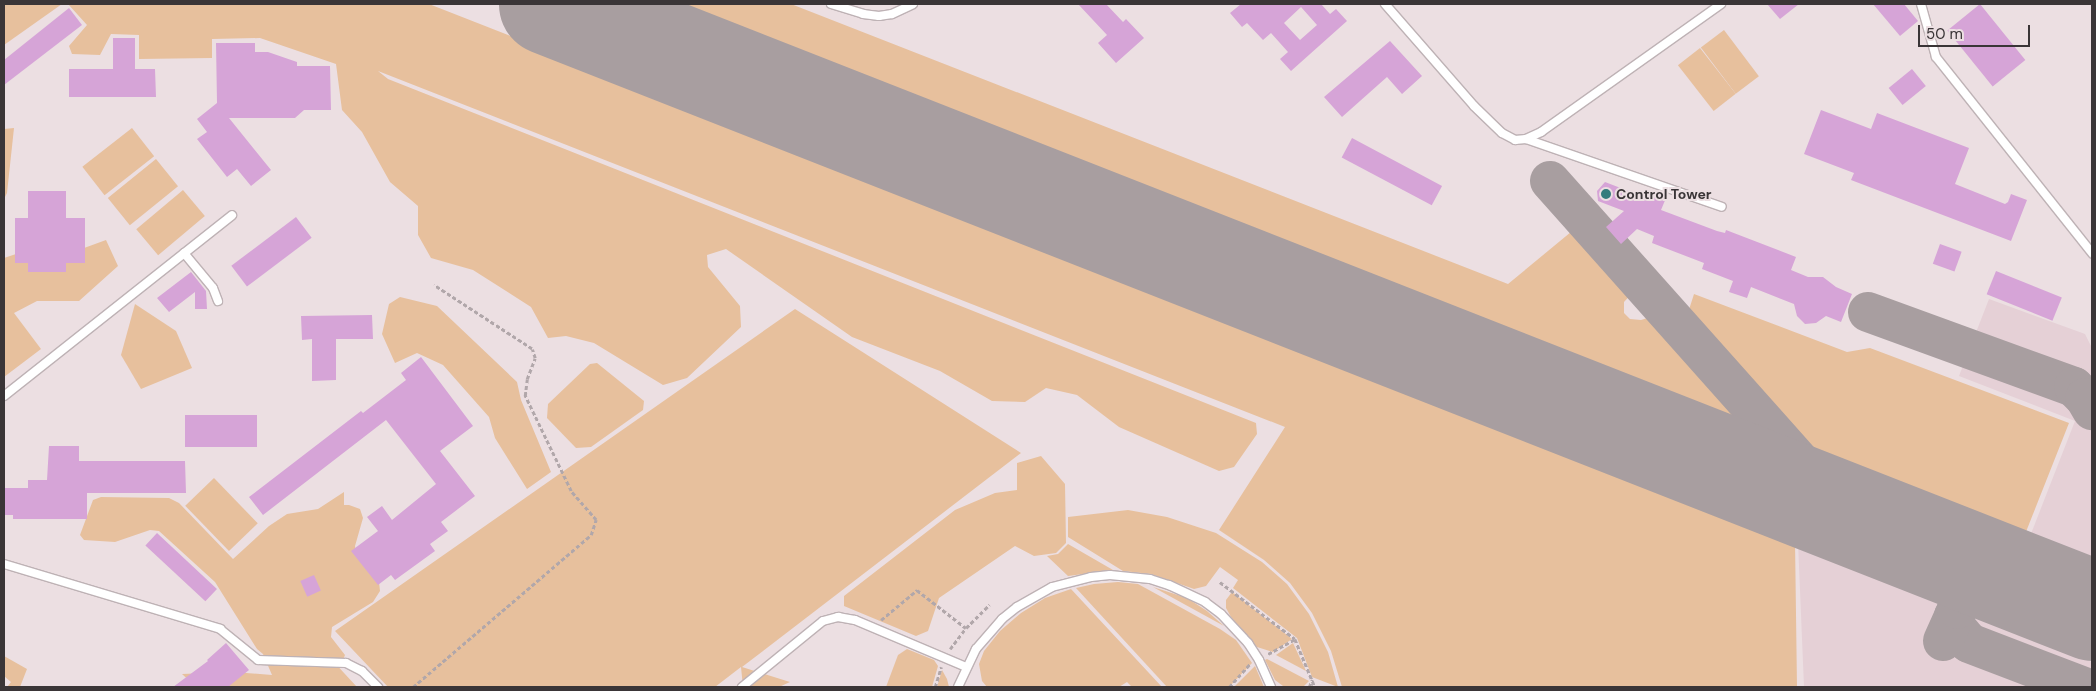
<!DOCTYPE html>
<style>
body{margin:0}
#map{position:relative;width:2096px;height:691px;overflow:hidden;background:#ecdfe2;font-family:"DM Sans",sans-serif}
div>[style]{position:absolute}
.built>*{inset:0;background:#e5d0d6}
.green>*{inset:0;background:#e7c09d;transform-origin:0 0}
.taxiway>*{height:40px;margin:-20px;padding:0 20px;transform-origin:20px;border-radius:20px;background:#a89ea0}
.runway>*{height:101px;margin:-50.5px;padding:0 50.5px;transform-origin:50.5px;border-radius:50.5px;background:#a89ea0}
.building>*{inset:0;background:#d6a4d7;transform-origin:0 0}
.path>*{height:2.5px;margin-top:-1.25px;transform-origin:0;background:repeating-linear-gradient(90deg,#b1a7aa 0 4px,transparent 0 6.5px)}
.roads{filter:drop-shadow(1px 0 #beb2b5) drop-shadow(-1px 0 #beb2b5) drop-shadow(0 1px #beb2b5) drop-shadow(0 -1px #beb2b5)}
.lane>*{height:8px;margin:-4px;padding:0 4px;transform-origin:4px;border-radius:4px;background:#fff}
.dots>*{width:14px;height:14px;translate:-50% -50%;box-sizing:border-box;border:2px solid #ecdfe2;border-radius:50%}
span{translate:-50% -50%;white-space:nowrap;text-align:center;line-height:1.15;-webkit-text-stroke:4px #ecdfe2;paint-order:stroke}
.poi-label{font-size:14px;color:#3a3537;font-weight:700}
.left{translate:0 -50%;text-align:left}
.frame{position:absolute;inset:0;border:5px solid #3a3537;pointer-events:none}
.scale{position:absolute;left:1918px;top:25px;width:112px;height:22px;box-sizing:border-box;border:2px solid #3a3537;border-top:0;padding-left:6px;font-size:15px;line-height:18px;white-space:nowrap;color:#3a3537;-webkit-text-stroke:4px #ecdfe2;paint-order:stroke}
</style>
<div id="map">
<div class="built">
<div style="clip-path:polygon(1989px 299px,2085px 334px,2092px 348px,2092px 569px,2027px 544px,2075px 421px,1959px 376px)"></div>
<div style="clip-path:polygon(1798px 542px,1928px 598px,2092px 662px,2092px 687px,1804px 687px)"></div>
</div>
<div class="green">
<div style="clip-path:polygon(4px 4px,62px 4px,4px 45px)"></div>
<div style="clip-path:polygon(68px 4px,429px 4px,1795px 540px,1797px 687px,1342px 687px,1331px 651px,1312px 613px,1290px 583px,1264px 560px,1219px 530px,1285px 427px,378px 71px,388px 79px,1256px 423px,1257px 434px,1234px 467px,1219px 471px,1119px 427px,1077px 395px,1046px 388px,1025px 402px,992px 401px,940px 371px,852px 337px,726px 249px,707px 255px,708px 267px,740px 306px,741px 327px,687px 378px,663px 385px,594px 343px,566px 336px,548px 338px,531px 307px,473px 270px,431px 258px,418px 235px,418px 206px,390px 182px,362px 132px,342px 110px,336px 64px,260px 38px,212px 39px,212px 58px,139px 59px,139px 35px,111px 34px,100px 55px,72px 54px,69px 46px,87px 25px)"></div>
<div style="clip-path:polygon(650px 4px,791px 4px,1508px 284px,1577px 227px,1636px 289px,1624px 302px,1624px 313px,1630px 319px,1641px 320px,1657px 315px,1775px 446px)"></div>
<div style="left:1724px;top:30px;width:58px;height:29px;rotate:53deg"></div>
<div style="left:1700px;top:48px;width:58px;height:28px;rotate:52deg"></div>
<div style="clip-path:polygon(14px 128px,7px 193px,4px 199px,4px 129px)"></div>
<div style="left:132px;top:128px;width:36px;height:63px;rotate:52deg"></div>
<div style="left:156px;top:159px;width:35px;height:62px;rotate:51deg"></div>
<div style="left:183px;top:190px;width:34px;height:61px;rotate:50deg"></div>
<div style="clip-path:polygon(106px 240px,118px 266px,79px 301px,37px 301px,14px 313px,41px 349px,4px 377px,4px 258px,28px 250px,43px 263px)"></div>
<div style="clip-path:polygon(1694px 294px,1847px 352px,1870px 348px,2069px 423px,2022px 542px,1811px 459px,1686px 319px)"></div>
<div style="clip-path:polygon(400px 297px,437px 306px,517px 382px,521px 400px,551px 472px,527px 489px,495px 438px,489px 417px,443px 365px,417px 353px,395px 363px,382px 334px,389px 304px)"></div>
<div style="clip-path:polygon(135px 304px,176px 331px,192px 368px,141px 389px,121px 355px)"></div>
<div style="clip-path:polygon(795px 309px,1021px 453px,742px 667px,790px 682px,779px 687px,743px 687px,741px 667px,715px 687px,388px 687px,335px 631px)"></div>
<div style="clip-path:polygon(597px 363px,644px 401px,643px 410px,591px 447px,576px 448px,547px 418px,548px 404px,590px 364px)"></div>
<div style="clip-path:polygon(1041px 456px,1065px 484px,1066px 543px,1056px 553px,1034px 556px,1015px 546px,939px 598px,928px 631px,916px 636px,844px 606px,844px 596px,955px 510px,995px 493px,1017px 490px,1017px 463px)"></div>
<div style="left:214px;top:478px;width:63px;height:40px;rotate:46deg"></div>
<div style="clip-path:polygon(344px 492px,344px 505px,349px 505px,360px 509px,363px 518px,355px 546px,356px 553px,379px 582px,380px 591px,373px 602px,332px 627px,331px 637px,345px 655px,343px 660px,332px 660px,357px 687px,196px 687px,182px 674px,233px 672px,272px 675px,263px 654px,257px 649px,215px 582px,159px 531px,150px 530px,115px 542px,84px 540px,80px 535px,93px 500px,101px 497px,169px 498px,179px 503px,233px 559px,269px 526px,287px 514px,318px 509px)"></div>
<div style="clip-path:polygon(1128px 510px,1167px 517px,1216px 533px,1262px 562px,1287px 584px,1309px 614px,1328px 652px,1338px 687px,1312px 677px,1297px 638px,1233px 588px,1238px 580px,1220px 567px,1206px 586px,1194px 589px,1151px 574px,1123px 571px,1068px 537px,1068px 517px)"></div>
<div style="clip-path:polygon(1068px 544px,1113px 570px,1068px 576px,1047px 556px,1058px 554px)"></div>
<div style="clip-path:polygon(1118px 582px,1138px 584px,1220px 629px,1236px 640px,1252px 663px,1229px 687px,1167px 687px,1076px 588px,1094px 584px)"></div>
<div style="clip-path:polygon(1153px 587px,1187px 598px,1207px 611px,1224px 626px)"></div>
<div style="clip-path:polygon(1071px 589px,1162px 687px,1132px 687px,1127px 682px,1119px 687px,987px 687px,982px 681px,979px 664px,984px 651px,1000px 631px,1021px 613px,1045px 598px)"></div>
<div style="clip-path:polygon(1232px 592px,1292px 639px,1273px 652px,1257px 647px,1231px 617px,1226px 608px,1226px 600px)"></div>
<div style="clip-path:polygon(1293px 643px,1306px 671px,1276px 655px)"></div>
<div style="clip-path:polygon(907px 649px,934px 660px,938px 666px,932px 687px,886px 687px,898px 655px)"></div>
<div style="clip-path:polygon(4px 656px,27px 669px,20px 687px,7px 687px,11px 682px,4px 676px)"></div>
<div style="clip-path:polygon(1267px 659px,1309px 681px,1304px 686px,1283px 686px,1275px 680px,1265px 660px)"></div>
<div style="clip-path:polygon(1255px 666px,1264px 687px,1234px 687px)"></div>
<div style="clip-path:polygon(942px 670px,947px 679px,949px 687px,937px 687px)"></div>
</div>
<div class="taxiway">
<div style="left:1550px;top:181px;width:446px;rotate:48.3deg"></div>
<div style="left:1868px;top:312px;width:219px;rotate:20deg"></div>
<div style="left:2074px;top:387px;width:16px;rotate:45deg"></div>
<div style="left:2085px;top:398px;width:14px;rotate:60deg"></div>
<div style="left:1954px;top:616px;width:9px;rotate:90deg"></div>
<div style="left:1954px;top:625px;width:23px;rotate:50deg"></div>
<div style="left:1969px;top:643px;width:123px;rotate:20.9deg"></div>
<div style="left:1943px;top:641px;width:35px;rotate:-66deg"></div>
<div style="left:1957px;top:609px;width:48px;rotate:-70.4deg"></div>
</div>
<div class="runway">
<div style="left:549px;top:4px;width:1658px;rotate:21.44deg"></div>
</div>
<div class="building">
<div style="clip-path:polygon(1078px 4px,1106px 4px,1123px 22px,1126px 19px,1144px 38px,1116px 63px,1098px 43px,1107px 35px)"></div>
<div style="clip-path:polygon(evenodd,1241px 4px,1321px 4px,1330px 14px,1336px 9px,1347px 21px,1291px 71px,1280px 59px,1288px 52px,1271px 33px,1263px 40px,1247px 23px,1242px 27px,1230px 13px,1241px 4px,1301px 7px,1317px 25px,1300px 40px,1284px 23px,1301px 7px)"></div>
<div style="clip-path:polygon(1767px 4px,1799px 4px,1780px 19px)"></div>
<div style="clip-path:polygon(1873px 4px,1904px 4px,1918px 21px,1900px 36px)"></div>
<div style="left:1980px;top:4px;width:72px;height:42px;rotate:51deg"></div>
<div style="clip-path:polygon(69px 8px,82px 25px,4px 85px,4px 60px)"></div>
<div style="clip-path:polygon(113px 38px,135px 38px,135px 69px,155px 69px,156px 97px,69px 97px,69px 69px,113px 69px)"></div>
<div style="clip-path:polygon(1390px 41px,1422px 76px,1402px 94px,1387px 77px,1342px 117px,1324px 97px)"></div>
<div style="clip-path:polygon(216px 43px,255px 43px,255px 52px,268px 52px,297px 62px,297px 66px,330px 66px,331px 110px,304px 110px,295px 118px,229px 118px,271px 170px,251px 186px,237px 169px,227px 177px,197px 139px,207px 132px,197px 119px,217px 103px)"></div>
<div style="left:1912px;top:69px;width:22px;height:30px;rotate:51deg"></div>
<div style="clip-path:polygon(1821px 110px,1871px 129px,1877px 113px,1969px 148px,1955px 184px,2005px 204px,2008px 202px,2011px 194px,2027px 200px,2011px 241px,1851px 180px,1854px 173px,1804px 154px)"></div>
<div style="left:1352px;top:138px;width:102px;height:22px;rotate:28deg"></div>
<div style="clip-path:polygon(1605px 182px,1644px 197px,1647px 191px,1666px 198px,1661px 210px,1717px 231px,1725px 233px,1726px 230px,1796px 257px,1791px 270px,1808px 277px,1823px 277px,1836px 287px,1852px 294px,1841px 322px,1826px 316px,1816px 323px,1805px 324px,1797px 316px,1794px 304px,1751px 287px,1747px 298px,1729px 292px,1733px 281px,1702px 269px,1704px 263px,1652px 243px,1654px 236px,1637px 229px,1621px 244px,1606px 227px,1624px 211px,1598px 201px,1597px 191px)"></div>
<div style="clip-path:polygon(28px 191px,66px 191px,66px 218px,85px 218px,85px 263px,66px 263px,66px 272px,28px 272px,28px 263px,15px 263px,15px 218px,28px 218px)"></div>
<div style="left:296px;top:217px;width:26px;height:81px;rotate:53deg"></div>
<div style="left:1940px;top:244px;width:23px;height:21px;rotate:20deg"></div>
<div style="left:1996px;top:271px;width:71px;height:25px;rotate:22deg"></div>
<div style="clip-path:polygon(191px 272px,206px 291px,207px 309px,195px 309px,195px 292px,169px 312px,157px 298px)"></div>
<div style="clip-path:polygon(372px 315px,373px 339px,336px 339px,336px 380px,312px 381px,312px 339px,302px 340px,301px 316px)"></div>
<div style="clip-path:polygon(421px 357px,473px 426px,440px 451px,475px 496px,441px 522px,448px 531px,430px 544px,435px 551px,395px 580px,391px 575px,378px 585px,351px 551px,378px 531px,367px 517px,382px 506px,392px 520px,436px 484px,386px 420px,263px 515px,249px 497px,361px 411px,363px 413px,406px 380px,401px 373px)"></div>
<div style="left:185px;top:415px;width:72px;height:32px"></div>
<div style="clip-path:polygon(49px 446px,79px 446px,79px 461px,185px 461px,186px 493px,87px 493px,87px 519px,13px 519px,13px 515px,4px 515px,4px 488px,28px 488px,28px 480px,47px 480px)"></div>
<div style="left:157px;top:533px;width:82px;height:17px;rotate:43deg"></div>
<div style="left:314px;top:575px;width:17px;height:15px;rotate:66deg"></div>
<div style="clip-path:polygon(226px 643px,249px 670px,228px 687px,173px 687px,208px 661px,207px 660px)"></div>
</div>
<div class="path">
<div style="left:1220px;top:582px;width:94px;rotate:37.2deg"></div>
<div style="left:1295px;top:639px;width:52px;rotate:67.4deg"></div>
<div style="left:881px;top:620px;width:47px;rotate:-39.8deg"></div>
<div style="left:917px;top:590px;width:62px;rotate:37.8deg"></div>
<div style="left:950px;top:649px;width:26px;rotate:-53deg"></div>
<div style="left:966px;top:628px;width:33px;rotate:-45deg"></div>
<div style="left:1268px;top:654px;width:31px;rotate:-29deg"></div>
<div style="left:413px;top:687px;width:234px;rotate:-40.5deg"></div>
<div style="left:591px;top:535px;width:16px;rotate:-72deg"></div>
<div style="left:596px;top:520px;width:38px;rotate:-131deg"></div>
<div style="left:571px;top:491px;width:106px;rotate:-115.8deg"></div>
<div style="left:525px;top:396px;width:17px;rotate:-83deg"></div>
<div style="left:527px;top:379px;width:22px;rotate:-69deg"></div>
<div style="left:535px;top:358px;width:9px;rotate:-108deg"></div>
<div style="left:532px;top:349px;width:117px;rotate:-146.9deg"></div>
<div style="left:935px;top:687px;width:21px;rotate:-73deg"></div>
<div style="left:1121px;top:687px;width:5px"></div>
<div style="left:1229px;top:687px;width:31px;rotate:-48deg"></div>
<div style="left:1309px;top:687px;width:8px;rotate:-67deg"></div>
</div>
<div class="roads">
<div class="lane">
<div style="left:831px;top:4px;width:34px;rotate:17deg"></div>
<div style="left:863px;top:14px;width:16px;rotate:7deg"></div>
<div style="left:879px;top:16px;width:13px;rotate:-9deg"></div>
<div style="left:892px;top:14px;width:23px;rotate:-25deg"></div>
<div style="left:1385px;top:4px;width:135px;rotate:48.9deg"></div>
<div style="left:1474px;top:106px;width:39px;rotate:44deg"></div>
<div style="left:1502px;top:133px;width:15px;rotate:28deg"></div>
<div style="left:1515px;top:140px;width:11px;rotate:-5deg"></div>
<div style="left:1526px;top:139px;width:17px;rotate:-25deg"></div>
<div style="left:1541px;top:132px;width:221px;rotate:-35.4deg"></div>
<div style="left:1921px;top:4px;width:55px;rotate:74.2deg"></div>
<div style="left:1936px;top:57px;width:251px;rotate:51.5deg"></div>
<div style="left:1526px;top:139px;width:207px;rotate:19.1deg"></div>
<div style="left:184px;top:253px;width:45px;rotate:50.4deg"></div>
<div style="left:213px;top:288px;width:14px;rotate:69deg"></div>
<div style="left:4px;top:396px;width:291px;rotate:-38.4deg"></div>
<div style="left:4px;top:564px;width:226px;rotate:16.7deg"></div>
<div style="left:220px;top:629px;width:49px;rotate:39.2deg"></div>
<div style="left:258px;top:660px;width:88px;rotate:2deg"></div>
<div style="left:346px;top:663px;width:18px;rotate:27deg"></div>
<div style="left:362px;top:671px;width:23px;rotate:45deg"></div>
<div style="left:742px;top:687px;width:104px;rotate:-39.2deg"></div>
<div style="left:823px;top:621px;width:16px;rotate:-15deg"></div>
<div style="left:838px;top:617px;width:17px;rotate:10deg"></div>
<div style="left:855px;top:620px;width:121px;rotate:22.9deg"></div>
<div style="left:958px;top:687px;width:42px;rotate:-64.7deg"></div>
<div style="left:976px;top:649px;width:40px;rotate:-49deg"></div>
<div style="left:1002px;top:619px;width:19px;rotate:-39deg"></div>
<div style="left:1017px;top:607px;width:40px;rotate:-29.7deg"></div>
<div style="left:1052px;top:587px;width:40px;rotate:-14.4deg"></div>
<div style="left:1091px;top:577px;width:19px;rotate:-6deg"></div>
<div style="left:1110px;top:575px;width:40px;rotate:5.7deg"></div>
<div style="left:1150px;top:579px;width:20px;rotate:18deg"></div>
<div style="left:1169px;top:585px;width:40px;rotate:25deg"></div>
<div style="left:1205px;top:602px;width:20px;rotate:37deg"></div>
<div style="left:1221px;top:614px;width:40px;rotate:47deg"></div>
<div style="left:1248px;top:643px;width:20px;rotate:57deg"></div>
<div style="left:1259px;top:660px;width:30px;rotate:66deg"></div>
</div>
</div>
<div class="dots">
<div style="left:1606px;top:194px;background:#347c7c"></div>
</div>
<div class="poi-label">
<span class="left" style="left:1616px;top:194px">Control Tower</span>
</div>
<div class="frame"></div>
<div class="scale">50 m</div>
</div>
